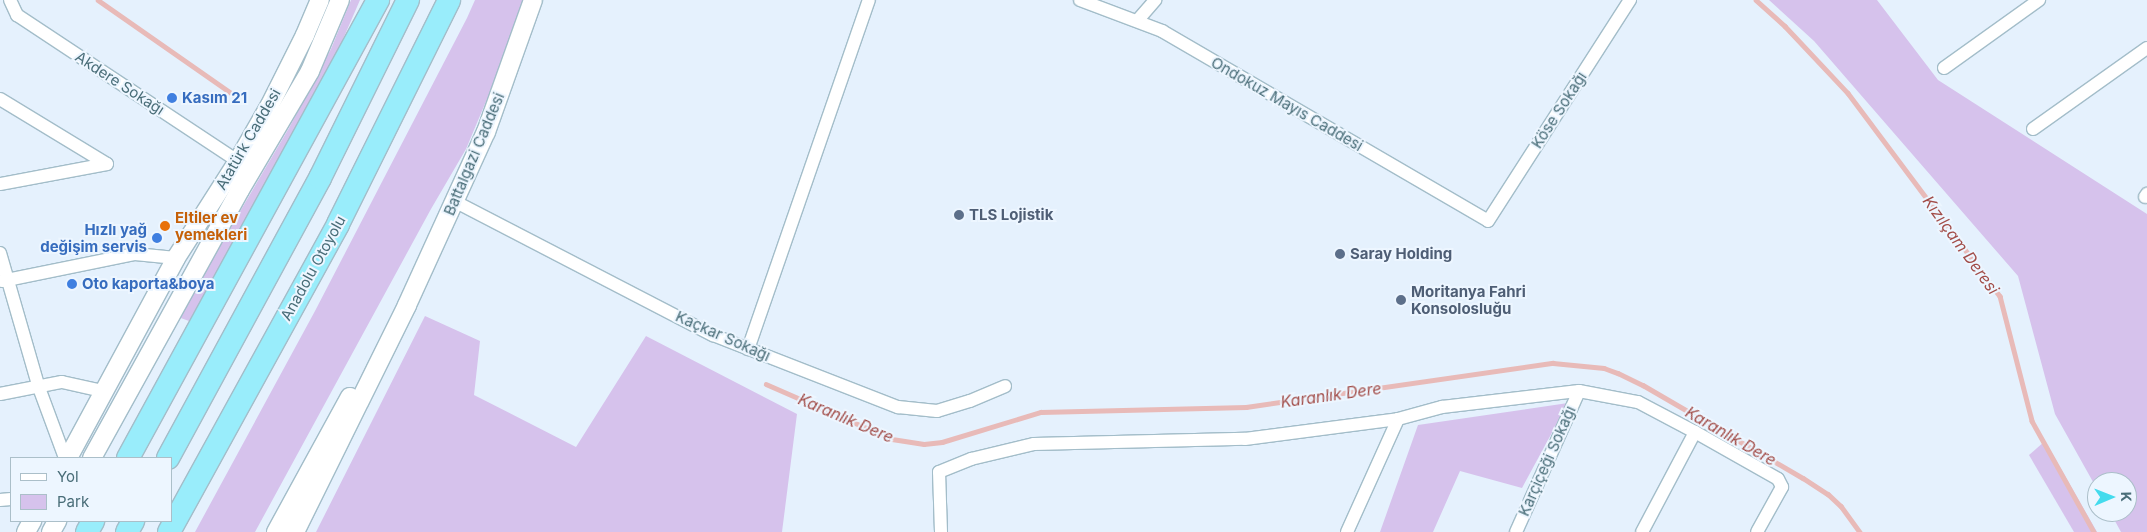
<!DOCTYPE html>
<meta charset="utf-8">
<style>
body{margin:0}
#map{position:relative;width:2147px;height:532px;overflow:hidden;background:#e5f1fd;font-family:Inter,sans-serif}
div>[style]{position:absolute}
.green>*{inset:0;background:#d6c2ec}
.stream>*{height:4.5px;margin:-2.25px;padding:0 2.25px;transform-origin:2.25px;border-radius:2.25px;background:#e8bab8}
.roads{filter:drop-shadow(1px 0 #a3bdc9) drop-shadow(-1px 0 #a3bdc9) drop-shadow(0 1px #a3bdc9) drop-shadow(0 -1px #a3bdc9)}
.minor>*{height:12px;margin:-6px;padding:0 6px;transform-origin:6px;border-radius:6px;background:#fff}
.secondary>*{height:18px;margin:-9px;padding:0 9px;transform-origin:9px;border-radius:9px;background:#fff}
.motorway>*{height:22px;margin:-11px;padding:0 11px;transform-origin:11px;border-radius:11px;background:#99edfb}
.dots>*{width:14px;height:14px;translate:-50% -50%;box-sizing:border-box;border:2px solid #edf6ff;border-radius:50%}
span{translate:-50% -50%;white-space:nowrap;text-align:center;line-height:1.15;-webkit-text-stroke:4px #edf6ff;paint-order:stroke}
.street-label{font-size:15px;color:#496d78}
.shop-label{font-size:15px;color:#366cbe;font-weight:700}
.left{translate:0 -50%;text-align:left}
.right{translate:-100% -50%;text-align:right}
.service-label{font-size:15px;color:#4e5e75;font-weight:700}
.food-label{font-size:15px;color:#c56008;font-weight:700}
.water-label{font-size:16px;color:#a24d49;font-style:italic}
.legend{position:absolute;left:10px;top:457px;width:162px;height:65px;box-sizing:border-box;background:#edf6ff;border:1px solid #abbfc9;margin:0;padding:6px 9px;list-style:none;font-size:15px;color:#496d78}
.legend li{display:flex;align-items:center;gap:10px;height:25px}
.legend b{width:25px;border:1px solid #abbfc9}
.north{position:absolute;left:2087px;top:472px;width:50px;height:50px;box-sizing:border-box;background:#edf6ff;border:1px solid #abbfc9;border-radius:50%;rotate:89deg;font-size:14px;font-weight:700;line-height:20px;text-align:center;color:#496d78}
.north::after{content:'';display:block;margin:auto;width:18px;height:22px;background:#44dbed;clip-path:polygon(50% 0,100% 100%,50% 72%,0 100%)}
</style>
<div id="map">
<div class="green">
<div style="clip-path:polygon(351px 0,360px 0,337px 53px,295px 133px,189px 321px,178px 317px,289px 128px,331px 49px)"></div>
<div style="clip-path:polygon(475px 0,525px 0,508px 49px,466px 149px,431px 209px,255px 532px,195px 532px,315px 311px,467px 18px)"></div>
<div style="clip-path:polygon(1769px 0,1877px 0,1938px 80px,2147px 214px,2147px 532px,2121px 532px,2110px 512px,2127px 512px,2127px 482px,2097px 482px,2097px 489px,2055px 414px,2018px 276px,1814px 41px)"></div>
<div style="clip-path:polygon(425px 316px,480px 341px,474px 395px,576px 447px,646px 336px,797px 414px,782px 532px,316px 532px)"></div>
<div style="clip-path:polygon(1568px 403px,1522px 488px,1460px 471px,1433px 532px,1380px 532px,1418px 425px)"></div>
<div style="clip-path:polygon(2045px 441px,2097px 532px,2074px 532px,2029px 455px)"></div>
</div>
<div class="stream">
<div style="left:98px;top:0;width:169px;rotate:34.9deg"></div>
<div style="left:1756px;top:0;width:39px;rotate:42deg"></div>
<div style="left:1785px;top:26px;width:92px;rotate:46.8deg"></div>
<div style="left:1848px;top:93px;width:254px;rotate:53.2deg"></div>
<div style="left:2000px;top:296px;width:129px;rotate:75.6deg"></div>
<div style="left:2032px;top:421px;width:127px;rotate:60.8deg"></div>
<div style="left:766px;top:384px;width:137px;rotate:23.6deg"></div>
<div style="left:892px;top:439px;width:32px;rotate:9deg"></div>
<div style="left:924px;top:444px;width:18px;rotate:-6deg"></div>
<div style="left:942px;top:442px;width:103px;rotate:-16.9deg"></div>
<div style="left:1041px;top:412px;width:205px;rotate:-1.4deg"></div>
<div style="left:1246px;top:407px;width:310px;rotate:-8.2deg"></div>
<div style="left:1553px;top:363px;width:51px;rotate:5.6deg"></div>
<div style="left:1604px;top:368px;width:15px;rotate:20deg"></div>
<div style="left:1618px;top:373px;width:28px;rotate:26deg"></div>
<div style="left:1643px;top:385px;width:185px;rotate:30.2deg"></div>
<div style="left:1803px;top:478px;width:30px;rotate:33deg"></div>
<div style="left:1828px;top:494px;width:18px;rotate:43deg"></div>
<div style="left:1841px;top:506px;width:32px;rotate:54deg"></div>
</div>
<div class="roads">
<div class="minor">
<div style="left:10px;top:0;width:17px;rotate:65deg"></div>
<div style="left:17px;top:15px;width:265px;rotate:33.5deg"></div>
<div style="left:1080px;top:0;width:88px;rotate:20.7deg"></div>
<div style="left:1162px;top:31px;width:377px;rotate:30.2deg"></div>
<div style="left:1488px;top:221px;width:263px;rotate:-57.3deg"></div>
<div style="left:1137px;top:21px;width:28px;rotate:-49deg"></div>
<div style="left:1944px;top:68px;width:117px;rotate:-35.6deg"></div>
<div style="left:0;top:99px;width:125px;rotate:31.3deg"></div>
<div style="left:107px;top:164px;width:109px;rotate:169.4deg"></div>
<div style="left:2033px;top:129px;width:140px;rotate:-35.4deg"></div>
<div style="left:2145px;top:197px;width:4px;rotate:-56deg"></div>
<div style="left:454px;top:201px;width:292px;rotate:27.4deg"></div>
<div style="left:713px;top:335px;width:199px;rotate:21.3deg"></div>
<div style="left:898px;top:407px;width:39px;rotate:6deg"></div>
<div style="left:937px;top:411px;width:34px;rotate:-17deg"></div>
<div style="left:970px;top:401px;width:38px;rotate:-23deg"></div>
<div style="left:0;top:253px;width:137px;rotate:73.9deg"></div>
<div style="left:38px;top:385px;width:78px;rotate:69.7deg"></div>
<div style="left:2px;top:281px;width:136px;rotate:-11.5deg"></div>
<div style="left:135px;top:254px;width:41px;rotate:5.6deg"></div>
<div style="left:748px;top:349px;width:369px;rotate:-70.9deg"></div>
<div style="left:0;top:394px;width:63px;rotate:-11deg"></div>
<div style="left:62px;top:382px;width:42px;rotate:12.4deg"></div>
<div style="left:1695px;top:432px;width:95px;rotate:29.5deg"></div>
<div style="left:1778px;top:479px;width:9px;rotate:63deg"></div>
<div style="left:1782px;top:487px;width:51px;rotate:119.1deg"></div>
<div style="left:0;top:500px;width:11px;rotate:-5deg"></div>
<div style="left:941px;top:532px;width:60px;rotate:-91.9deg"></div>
<div style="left:939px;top:472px;width:35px;rotate:-22deg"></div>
<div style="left:971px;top:459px;width:65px;rotate:-13.4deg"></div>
<div style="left:1034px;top:444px;width:211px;rotate:-1.4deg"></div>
<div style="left:1245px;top:439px;width:154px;rotate:-7.4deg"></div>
<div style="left:1347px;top:532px;width:124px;rotate:-65.7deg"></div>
<div style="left:1398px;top:419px;width:46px;rotate:-15.3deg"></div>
<div style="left:1442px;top:407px;width:138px;rotate:-6.7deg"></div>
<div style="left:1579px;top:391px;width:60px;rotate:10.6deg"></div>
<div style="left:1638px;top:402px;width:64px;rotate:27.8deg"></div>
<div style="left:1695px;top:432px;width:113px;rotate:117.9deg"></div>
<div style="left:1516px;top:532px;width:154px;rotate:-65.9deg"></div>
</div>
<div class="secondary">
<div style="left:68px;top:458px;width:227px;rotate:-61.6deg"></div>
<div style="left:176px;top:258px;width:115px;rotate:-57.4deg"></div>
<div style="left:238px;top:161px;width:64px;rotate:-60.3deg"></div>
<div style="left:270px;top:105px;width:78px;rotate:-63.4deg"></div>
<div style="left:305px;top:35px;width:38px;rotate:-67deg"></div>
<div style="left:92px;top:458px;width:306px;rotate:-61.1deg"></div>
<div style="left:240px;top:190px;width:138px;rotate:-59.5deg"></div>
<div style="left:310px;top:71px;width:77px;rotate:-67.1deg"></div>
<div style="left:26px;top:532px;width:13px;rotate:-61deg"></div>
<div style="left:51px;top:532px;width:13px;rotate:-61deg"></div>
<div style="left:276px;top:532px;width:154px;rotate:-61.3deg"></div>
<div style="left:295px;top:532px;width:253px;rotate:-63.7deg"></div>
<div style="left:407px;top:305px;width:190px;rotate:-65.5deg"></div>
<div style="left:486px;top:132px;width:140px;rotate:-70.4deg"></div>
</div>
<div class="motorway">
<div style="left:128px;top:458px;width:522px;rotate:-61.37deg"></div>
<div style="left:168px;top:458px;width:319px;rotate:-61.5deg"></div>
<div style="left:320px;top:178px;width:199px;rotate:-63.7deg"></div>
<div style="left:87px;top:532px;width:13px;rotate:-61deg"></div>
<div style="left:127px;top:532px;width:13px;rotate:-61deg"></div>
<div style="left:169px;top:532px;width:351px;rotate:-61.2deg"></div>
<div style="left:338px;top:224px;width:250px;rotate:-63.6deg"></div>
</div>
</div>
<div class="dots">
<div style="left:172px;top:98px;background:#3f7fe0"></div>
<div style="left:959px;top:215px;background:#5c6f8a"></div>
<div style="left:165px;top:226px;background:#e8710a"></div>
<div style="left:157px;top:238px;background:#3f7fe0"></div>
<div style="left:1340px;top:254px;background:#5c6f8a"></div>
<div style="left:72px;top:284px;background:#3f7fe0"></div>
<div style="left:1401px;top:300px;background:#5c6f8a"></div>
</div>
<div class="street-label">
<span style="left:120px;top:83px;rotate:33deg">Akdere Sokağı</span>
<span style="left:1287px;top:104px;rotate:30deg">Ondokuz Mayıs Caddesi</span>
<span style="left:1559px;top:110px;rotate:-57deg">Köse Sokağı</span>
<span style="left:248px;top:139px;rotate:-60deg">Atatürk Caddesi</span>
<span style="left:474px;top:154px;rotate:-67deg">Battalgazi Caddesi</span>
<span style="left:313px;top:268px;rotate:-61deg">Anadolu Otoyolu</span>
<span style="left:723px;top:336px;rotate:24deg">Kaçkar Sokağı</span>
<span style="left:1547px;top:461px;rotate:-66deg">Karçiçeği Sokağı</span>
</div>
<div class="shop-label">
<span class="left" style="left:182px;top:98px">Kasım 21</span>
<span class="right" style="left:147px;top:238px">Hızlı yağ<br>değişim servis</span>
<span class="left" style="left:82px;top:284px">Oto kaporta&amp;boya</span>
</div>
<div class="service-label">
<span class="left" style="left:969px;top:215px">TLS Lojistik</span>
<span class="left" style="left:1350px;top:254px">Saray Holding</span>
<span class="left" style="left:1411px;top:300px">Moritanya Fahri<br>Konsolosluğu</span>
</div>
<div class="food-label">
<span class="left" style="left:175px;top:226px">Eltiler ev<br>yemekleri</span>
</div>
<div class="water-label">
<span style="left:1961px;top:245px;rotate:54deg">Kızılçam Deresi</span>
<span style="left:1331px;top:395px;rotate:-8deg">Karanlık Dere</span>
<span style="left:846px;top:418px;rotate:23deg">Karanlık Dere</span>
<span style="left:1731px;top:436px;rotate:30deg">Karanlık Dere</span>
</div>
<ul class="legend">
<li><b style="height:6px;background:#fff"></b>Yol</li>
<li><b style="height:14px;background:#d6c2ec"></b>Park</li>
</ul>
<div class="north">K</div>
</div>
